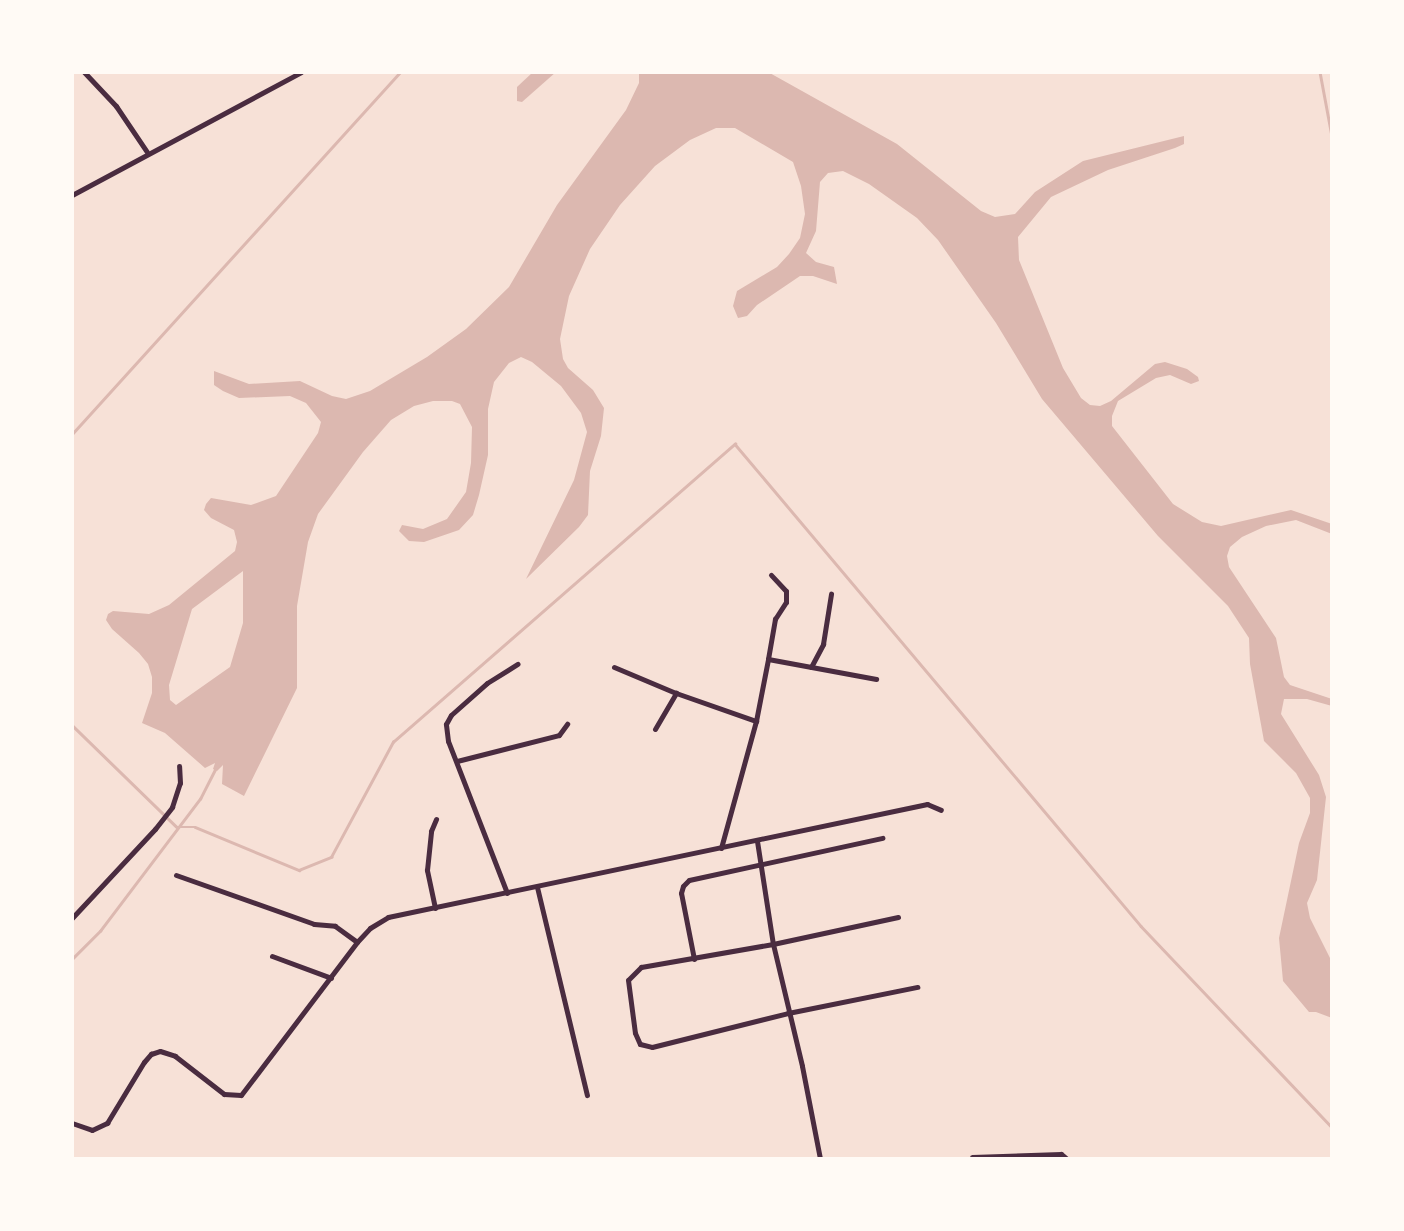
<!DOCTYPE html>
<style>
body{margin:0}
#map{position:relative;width:1404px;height:1231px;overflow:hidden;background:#f7e1d7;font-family:"Space Grotesk",sans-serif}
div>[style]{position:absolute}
.water>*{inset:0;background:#dcb8b0}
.stream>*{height:2.5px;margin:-1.25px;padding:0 1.25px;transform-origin:1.25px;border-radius:1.25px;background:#dcb8b0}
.minor>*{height:5px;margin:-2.5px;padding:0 2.5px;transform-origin:2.5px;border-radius:2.5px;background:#4a2c40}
span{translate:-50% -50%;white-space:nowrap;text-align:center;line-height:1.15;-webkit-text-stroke:7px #fffaf5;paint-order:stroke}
.frame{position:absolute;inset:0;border:74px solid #fffaf5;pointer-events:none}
</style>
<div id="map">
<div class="water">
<div style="clip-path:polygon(533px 72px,556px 72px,522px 102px,517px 101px,517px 87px)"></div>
<div style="clip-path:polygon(evenodd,639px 72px,768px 72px,897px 144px,981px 211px,995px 217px,1015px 214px,1035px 192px,1083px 161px,1184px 136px,1184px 144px,1175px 148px,1108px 170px,1051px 197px,1018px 237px,1019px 260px,1063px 368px,1081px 398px,1090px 405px,1100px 406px,1111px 401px,1155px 364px,1165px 362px,1187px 369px,1198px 377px,1199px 381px,1191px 384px,1170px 375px,1156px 378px,1118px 401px,1112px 416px,1112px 426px,1173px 504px,1202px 522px,1221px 526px,1291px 510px,1332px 524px,1332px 534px,1296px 520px,1266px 526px,1242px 537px,1230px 547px,1227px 556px,1229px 567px,1276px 638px,1284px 677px,1290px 685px,1332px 699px,1332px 706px,1307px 699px,1284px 699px,1281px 714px,1319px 775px,1326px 797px,1317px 880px,1307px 903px,1310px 918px,1332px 962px,1332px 1018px,1316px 1012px,1309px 1012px,1283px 981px,1279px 938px,1299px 843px,1310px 813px,1310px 798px,1296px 773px,1264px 741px,1250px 664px,1249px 638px,1228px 606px,1158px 536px,1042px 399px,996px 323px,938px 240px,917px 218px,869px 184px,843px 171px,828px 173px,820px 182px,816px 231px,806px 253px,816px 262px,834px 267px,837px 284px,813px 276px,800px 276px,757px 305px,747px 316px,738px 318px,733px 306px,737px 291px,777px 267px,789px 254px,800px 238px,805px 214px,801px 186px,793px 162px,735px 128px,716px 128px,690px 140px,655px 166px,620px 205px,590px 249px,569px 296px,560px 339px,563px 359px,568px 368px,593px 390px,604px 408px,601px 436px,590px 471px,588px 515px,579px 527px,526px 579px,574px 480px,587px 432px,581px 413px,561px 386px,532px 362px,521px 357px,509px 363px,494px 382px,488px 409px,488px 455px,479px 495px,473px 515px,459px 530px,424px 542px,409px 541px,399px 531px,402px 525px,423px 529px,447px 519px,466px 492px,471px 463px,472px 427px,460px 404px,452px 401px,433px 401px,414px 406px,391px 420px,363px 452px,318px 514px,308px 542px,297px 606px,297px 688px,244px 796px,222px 784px,223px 765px,217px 771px,213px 769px,215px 763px,205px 768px,165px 733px,142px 723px,152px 693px,152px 677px,148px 664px,139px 653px,112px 629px,106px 620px,108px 614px,113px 611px,149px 614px,169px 605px,235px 551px,237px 542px,234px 530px,211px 518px,204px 510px,206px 504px,211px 498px,251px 505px,276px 496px,318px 433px,321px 422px,306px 403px,290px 396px,239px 398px,223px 391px,214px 385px,214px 371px,249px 384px,300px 381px,332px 396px,346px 399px,370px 391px,427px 357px,466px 329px,509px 287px,557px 205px,626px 110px,639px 83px,639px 72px,243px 571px,243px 623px,230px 667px,176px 705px,170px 700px,169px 685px,192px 609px,243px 571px)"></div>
</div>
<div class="stream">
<div style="left:1320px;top:72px;width:65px;rotate:79.4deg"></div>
<div style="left:72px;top:434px;width:488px;rotate:-47.8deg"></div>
<div style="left:72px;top:725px;width:146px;rotate:44.2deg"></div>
<div style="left:177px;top:827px;width:18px"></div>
<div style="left:195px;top:827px;width:113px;rotate:22.5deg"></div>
<div style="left:299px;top:870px;width:35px;rotate:-22deg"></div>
<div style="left:331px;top:857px;width:131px;rotate:-61.7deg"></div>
<div style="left:393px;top:742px;width:454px;rotate:-41.1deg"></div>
<div style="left:735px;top:444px;width:630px;rotate:49.89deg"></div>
<div style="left:1141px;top:926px;width:277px;rotate:46.5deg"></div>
<div style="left:72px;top:959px;width:40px;rotate:-45deg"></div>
<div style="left:100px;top:931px;width:166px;rotate:-52.9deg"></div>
<div style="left:200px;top:799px;width:33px;rotate:-63deg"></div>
</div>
<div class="minor">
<div style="left:84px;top:72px;width:47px;rotate:46.7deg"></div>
<div style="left:116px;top:106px;width:55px;rotate:56deg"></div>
<div style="left:72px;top:195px;width:260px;rotate:-28.2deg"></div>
<div style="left:768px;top:659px;width:41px;rotate:-80.1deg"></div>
<div style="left:775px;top:619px;width:20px;rotate:-57deg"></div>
<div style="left:786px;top:602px;width:11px;rotate:-90deg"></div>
<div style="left:786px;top:591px;width:22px;rotate:-133deg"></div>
<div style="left:614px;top:667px;width:67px;rotate:22.8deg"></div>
<div style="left:811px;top:667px;width:26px;rotate:-62deg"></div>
<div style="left:823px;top:644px;width:51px;rotate:-80.9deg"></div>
<div style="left:655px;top:729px;width:42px;rotate:-59.7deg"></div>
<div style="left:676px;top:693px;width:85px;rotate:19.3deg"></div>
<div style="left:457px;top:761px;width:105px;rotate:-14.3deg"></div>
<div style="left:559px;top:735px;width:14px;rotate:-54deg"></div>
<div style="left:757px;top:841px;width:104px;rotate:81.2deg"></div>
<div style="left:773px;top:944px;width:125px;rotate:76.6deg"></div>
<div style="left:802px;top:1066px;width:95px;rotate:79deg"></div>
<div style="left:721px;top:848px;width:132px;rotate:-74.6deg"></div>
<div style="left:756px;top:721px;width:63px;rotate:-79deg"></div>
<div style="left:768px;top:659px;width:110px;rotate:10.5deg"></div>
<div style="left:176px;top:875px;width:146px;rotate:19.5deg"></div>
<div style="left:314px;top:924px;width:21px;rotate:5deg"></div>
<div style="left:335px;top:926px;width:27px;rotate:36deg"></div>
<div style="left:537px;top:887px;width:214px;rotate:76.5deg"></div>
<div style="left:507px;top:893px;width:163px;rotate:-111.2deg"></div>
<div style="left:448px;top:741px;width:17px;rotate:-97deg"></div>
<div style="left:446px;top:724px;width:10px;rotate:-61deg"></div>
<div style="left:451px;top:715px;width:48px;rotate:-41.6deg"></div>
<div style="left:487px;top:683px;width:36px;rotate:-32deg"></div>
<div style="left:435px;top:908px;width:39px;rotate:-102deg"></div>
<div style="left:427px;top:870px;width:39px;rotate:-84deg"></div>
<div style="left:431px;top:831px;width:13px;rotate:-67deg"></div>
<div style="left:898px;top:917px;width:128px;rotate:167.8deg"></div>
<div style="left:773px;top:944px;width:134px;rotate:170.1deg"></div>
<div style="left:641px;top:967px;width:18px;rotate:135deg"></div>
<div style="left:628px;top:980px;width:53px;rotate:82.5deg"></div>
<div style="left:635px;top:1033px;width:12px;rotate:66deg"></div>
<div style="left:640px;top:1044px;width:12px;rotate:14deg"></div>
<div style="left:652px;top:1047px;width:140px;rotate:-14deg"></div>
<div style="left:788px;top:1013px;width:132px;rotate:-11.4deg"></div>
<div style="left:72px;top:918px;width:122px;rotate:-47deg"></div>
<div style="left:155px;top:829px;width:28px;rotate:-52deg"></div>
<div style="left:172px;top:807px;width:25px;rotate:-72deg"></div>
<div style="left:180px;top:783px;width:17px;rotate:-93deg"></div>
<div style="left:272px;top:956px;width:63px;rotate:20.4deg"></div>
<div style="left:694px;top:959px;width:67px;rotate:-101.1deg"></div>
<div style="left:681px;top:893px;width:7px;rotate:-74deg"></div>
<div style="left:683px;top:886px;width:8px;rotate:-45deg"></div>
<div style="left:689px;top:880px;width:198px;rotate:-12.3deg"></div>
<div style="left:72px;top:1123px;width:21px;rotate:19deg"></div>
<div style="left:92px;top:1130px;width:17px;rotate:-25deg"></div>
<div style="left:107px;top:1123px;width:71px;rotate:-58.8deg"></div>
<div style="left:144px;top:1062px;width:11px;rotate:-49deg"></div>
<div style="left:151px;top:1054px;width:9px;rotate:-18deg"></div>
<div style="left:160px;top:1051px;width:16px;rotate:18deg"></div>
<div style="left:175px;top:1056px;width:62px;rotate:37.8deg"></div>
<div style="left:224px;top:1094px;width:17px;rotate:3deg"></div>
<div style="left:241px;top:1095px;width:192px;rotate:-52.8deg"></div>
<div style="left:357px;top:942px;width:19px;rotate:-47deg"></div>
<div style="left:370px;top:928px;width:21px;rotate:-31deg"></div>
<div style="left:388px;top:917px;width:551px;rotate:-11.84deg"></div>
<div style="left:927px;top:804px;width:15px;rotate:23deg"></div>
<div style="left:972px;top:1157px;width:89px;rotate:-1.9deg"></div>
<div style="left:1061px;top:1154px;width:8px;rotate:40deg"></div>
</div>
<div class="frame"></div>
</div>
